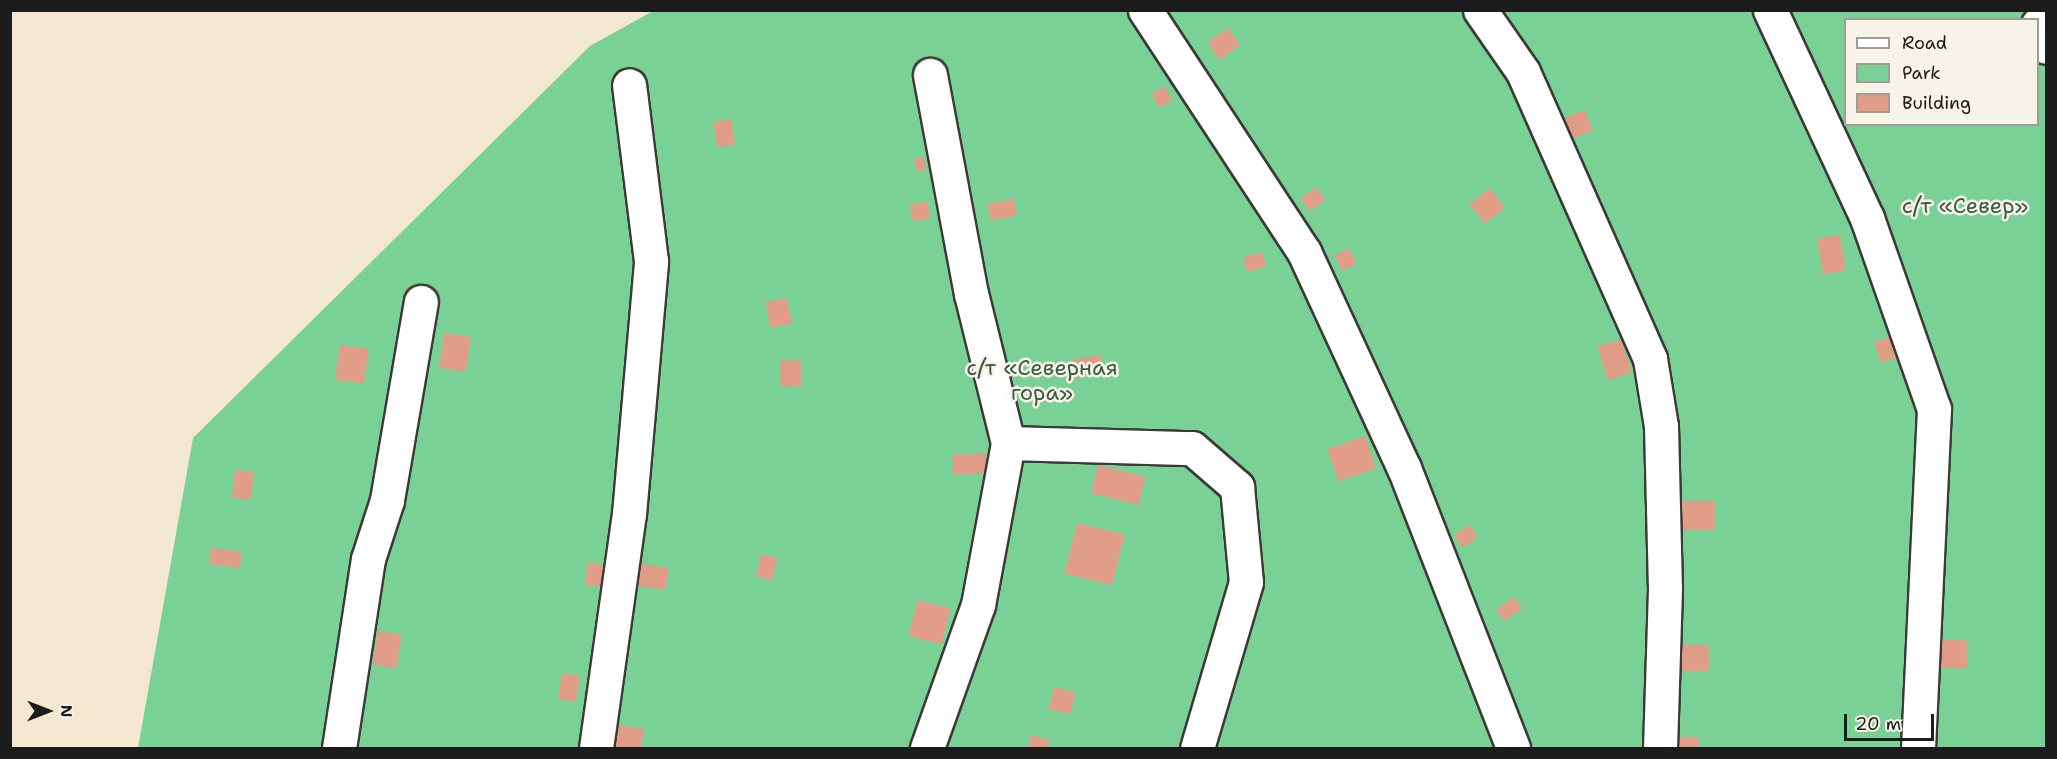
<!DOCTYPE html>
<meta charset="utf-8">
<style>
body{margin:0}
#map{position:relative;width:2057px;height:759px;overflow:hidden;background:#f2e7cf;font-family:"Shantell Sans",sans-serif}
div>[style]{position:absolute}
.green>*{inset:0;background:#79d196}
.building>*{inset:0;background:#e19c88;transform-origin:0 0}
.roads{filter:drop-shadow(2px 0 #3c3a37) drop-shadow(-2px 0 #3c3a37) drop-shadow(0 2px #3c3a37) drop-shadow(0 -2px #3c3a37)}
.minor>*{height:33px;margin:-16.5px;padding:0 16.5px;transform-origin:16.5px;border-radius:16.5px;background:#fff}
span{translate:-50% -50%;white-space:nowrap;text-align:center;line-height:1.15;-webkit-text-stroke:5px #f7f3e8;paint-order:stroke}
.park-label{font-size:22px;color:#3d5b47}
.frame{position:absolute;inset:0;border:12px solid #1c1c1c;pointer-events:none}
.legend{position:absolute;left:1844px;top:18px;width:195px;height:108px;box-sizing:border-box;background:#f7f3e8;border:2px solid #9f9d96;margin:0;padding:8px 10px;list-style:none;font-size:18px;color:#1c1c1c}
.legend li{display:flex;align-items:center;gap:12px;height:30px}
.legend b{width:30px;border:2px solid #9f9d96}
.north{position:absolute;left:18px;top:681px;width:60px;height:60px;-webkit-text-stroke:4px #f7f3e8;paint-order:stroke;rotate:90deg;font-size:16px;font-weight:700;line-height:24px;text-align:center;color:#1c1c1c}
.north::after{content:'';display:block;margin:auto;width:21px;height:27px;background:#1c1c1c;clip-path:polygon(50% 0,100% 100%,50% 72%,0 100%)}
.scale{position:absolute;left:1844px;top:714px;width:90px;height:27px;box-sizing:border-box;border:3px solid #1c1c1c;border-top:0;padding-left:8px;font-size:18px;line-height:21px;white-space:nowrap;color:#1c1c1c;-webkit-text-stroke:4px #f7f3e8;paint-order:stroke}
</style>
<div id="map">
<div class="green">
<div style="clip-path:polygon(evenodd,653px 11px,2046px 11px,2046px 748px,138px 748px,193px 438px,590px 46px,653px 11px,1846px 20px,2038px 20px,2038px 124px,1846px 124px,1846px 20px)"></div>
</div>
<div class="building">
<div style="left:1228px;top:28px;width:21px;height:25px;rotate:55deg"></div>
<div style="left:1166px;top:87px;width:16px;height:15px;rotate:68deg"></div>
<div style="left:1585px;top:110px;width:22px;height:23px;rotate:69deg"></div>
<div style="left:731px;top:119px;width:26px;height:18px;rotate:81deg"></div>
<div style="left:924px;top:157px;width:13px;height:10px;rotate:81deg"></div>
<div style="left:1316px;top:187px;width:16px;height:19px;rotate:55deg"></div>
<div style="left:1490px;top:188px;width:25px;height:26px;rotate:53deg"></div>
<div style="left:1014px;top:199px;width:17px;height:27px;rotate:80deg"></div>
<div style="left:928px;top:202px;width:17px;height:18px;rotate:83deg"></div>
<div style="left:1840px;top:235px;width:36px;height:23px;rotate:81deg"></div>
<div style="left:1350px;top:249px;width:17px;height:16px;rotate:69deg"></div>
<div style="left:1262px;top:252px;width:15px;height:20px;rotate:74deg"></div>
<div style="left:787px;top:298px;width:26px;height:22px;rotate:79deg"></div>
<div style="left:444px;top:333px;width:27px;height:35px;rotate:8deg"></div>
<div style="left:1896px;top:335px;width:22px;height:23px;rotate:72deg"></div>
<div style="left:1621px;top:339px;width:35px;height:25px;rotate:72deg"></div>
<div style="left:340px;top:345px;width:29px;height:35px;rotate:8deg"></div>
<div style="left:1101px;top:355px;width:19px;height:29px;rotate:81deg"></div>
<div style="left:801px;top:360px;width:26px;height:21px;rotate:88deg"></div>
<div style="left:1365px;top:436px;width:34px;height:40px;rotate:71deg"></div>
<div style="left:986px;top:453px;width:20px;height:34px;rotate:87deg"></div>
<div style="left:1098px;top:465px;width:49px;height:29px;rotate:14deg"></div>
<div style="left:235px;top:470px;width:19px;height:28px;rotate:6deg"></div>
<div style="left:1681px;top:501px;width:34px;height:29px"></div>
<div style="left:1077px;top:523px;width:49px;height:52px;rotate:14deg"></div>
<div style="left:1470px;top:525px;width:15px;height:19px;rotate:58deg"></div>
<div style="left:211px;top:548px;width:31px;height:16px;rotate:7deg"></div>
<div style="left:761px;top:554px;width:17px;height:23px;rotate:13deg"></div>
<div style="left:588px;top:562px;width:18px;height:23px;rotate:9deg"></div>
<div style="left:641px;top:564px;width:28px;height:22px;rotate:8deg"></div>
<div style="left:1514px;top:597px;width:14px;height:22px;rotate:54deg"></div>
<div style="left:918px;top:600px;width:34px;height:37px;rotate:15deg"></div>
<div style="left:378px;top:631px;width:24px;height:34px;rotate:9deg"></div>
<div style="left:1940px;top:640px;width:27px;height:28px"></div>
<div style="left:1676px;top:645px;width:33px;height:26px"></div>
<div style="left:562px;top:673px;width:18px;height:26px;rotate:9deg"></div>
<div style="left:1054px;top:687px;width:22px;height:23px;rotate:13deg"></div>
<div style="clip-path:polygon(618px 725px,644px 729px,641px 748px,615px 748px)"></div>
<div style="clip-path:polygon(1031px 735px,1050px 740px,1047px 748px,1028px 748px)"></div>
<div style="left:1675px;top:737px;width:24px;height:11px"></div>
</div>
<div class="roads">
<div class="minor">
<div style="left:1145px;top:10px;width:290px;rotate:56.7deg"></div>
<div style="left:1304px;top:252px;width:238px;rotate:65.2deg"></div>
<div style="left:1404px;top:468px;width:300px;rotate:68.7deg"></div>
<div style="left:1480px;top:10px;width:75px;rotate:55.3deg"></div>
<div style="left:1523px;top:72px;width:314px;rotate:66.1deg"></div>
<div style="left:1650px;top:359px;width:68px;rotate:80.7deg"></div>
<div style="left:1661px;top:426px;width:163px;rotate:88.6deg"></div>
<div style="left:1665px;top:589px;width:159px;rotate:91.8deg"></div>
<div style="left:1770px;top:10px;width:230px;rotate:65deg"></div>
<div style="left:1867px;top:218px;width:202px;rotate:70.7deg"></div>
<div style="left:1934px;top:409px;width:339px;rotate:92.7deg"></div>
<div style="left:2038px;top:24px;width:24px;rotate:71deg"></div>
<div style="left:1008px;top:443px;width:184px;rotate:1.6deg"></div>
<div style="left:1192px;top:448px;width:60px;rotate:40.9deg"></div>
<div style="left:1237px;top:487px;width:95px;rotate:84.6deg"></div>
<div style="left:1246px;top:582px;width:173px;rotate:106.4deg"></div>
<div style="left:339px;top:748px;width:191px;rotate:-81.3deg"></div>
<div style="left:368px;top:559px;width:62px;rotate:-72.1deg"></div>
<div style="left:387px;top:500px;width:201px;rotate:-80.3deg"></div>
<div style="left:596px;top:748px;width:236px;rotate:-82deg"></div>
<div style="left:629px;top:514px;width:254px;rotate:-85deg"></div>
<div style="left:651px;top:261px;width:177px;rotate:-97.1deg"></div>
<div style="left:927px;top:748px;width:152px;rotate:-70.4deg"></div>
<div style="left:978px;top:605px;width:165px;rotate:-79.5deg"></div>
<div style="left:1008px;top:443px;width:154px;rotate:-103.9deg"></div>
<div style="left:971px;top:294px;width:223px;rotate:-100.6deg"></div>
</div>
</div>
<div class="park-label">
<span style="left:1965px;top:206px">с/т «Север»</span>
<span style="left:1042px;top:380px">с/т «Северная<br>гора»</span>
</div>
<div class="frame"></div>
<ul class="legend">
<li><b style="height:8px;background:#fff"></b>Road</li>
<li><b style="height:16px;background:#79d196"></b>Park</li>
<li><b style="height:16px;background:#e19c88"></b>Building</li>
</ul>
<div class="north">N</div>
<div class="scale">20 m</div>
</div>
